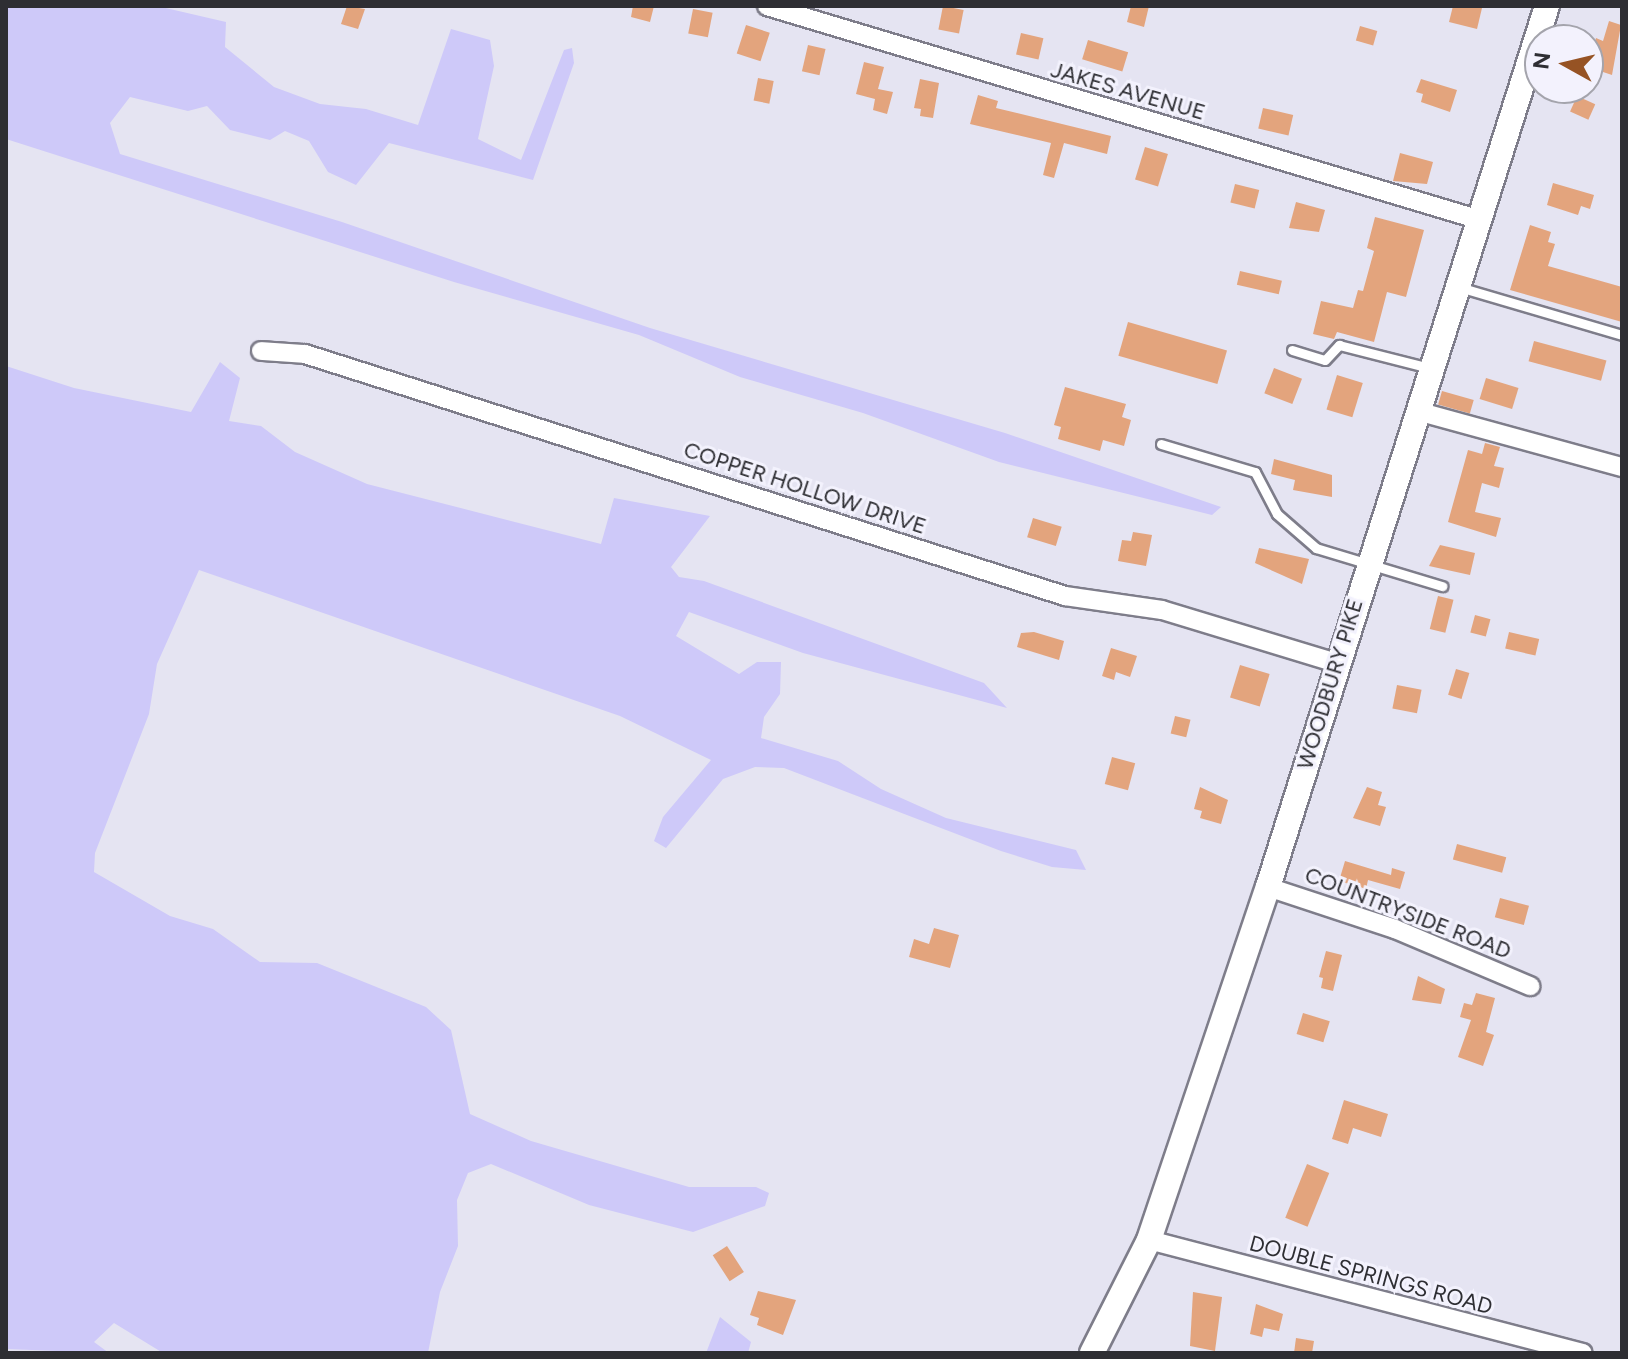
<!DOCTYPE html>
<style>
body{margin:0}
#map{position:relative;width:1628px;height:1359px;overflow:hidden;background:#e5e4f2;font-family:Figtree,sans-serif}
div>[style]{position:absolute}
.green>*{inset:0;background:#cec9f9}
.building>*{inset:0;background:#e3a47d;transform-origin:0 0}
.roads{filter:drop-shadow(2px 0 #7e7d8a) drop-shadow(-2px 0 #7e7d8a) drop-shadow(0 2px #7e7d8a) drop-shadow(0 -2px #7e7d8a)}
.lane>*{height:9px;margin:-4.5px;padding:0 4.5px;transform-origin:4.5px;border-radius:4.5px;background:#fff}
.street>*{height:18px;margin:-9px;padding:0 9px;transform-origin:9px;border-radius:9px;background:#fff}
.secondary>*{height:24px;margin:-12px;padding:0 12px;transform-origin:12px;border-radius:12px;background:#fff}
span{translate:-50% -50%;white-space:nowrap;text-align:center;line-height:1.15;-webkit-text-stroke:6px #f3f2fd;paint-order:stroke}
.street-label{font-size:22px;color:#2e2e33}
.frame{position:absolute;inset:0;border:8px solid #2e2e33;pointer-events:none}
.north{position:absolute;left:1524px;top:24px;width:80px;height:80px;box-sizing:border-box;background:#f3f2fd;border:2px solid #a4a4ac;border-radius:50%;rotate:278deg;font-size:22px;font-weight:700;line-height:32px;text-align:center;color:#2e2e33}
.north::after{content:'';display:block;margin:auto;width:28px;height:36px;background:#965324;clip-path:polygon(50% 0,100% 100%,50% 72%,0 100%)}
</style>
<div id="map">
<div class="green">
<div style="clip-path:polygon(6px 6px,157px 6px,226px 22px,225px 47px,274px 87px,320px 104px,366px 109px,418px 125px,451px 29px,490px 40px,494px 66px,478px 139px,521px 160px,564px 50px,572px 48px,574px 63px,533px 180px,389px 143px,356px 185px,328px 172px,309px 141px,285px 131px,270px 140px,230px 130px,207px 106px,188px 111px,130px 97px,110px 123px,120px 154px,342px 222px,650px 328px,1005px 433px,1221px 507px,1212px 515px,999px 462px,863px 413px,740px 377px,639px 335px,454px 282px,6px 139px)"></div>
<div style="clip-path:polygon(220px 362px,240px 378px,229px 421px,261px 426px,295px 452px,367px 484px,601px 544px,614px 498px,710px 516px,671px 567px,679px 577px,704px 581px,984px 683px,1007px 708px,803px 653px,689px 612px,676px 636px,739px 674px,757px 662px,781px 662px,780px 694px,764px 717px,761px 738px,838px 761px,881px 789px,946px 818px,1076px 850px,1086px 870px,1052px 867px,1001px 851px,784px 768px,755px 767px,723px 779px,666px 848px,654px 841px,663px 817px,711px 760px,620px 716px,199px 570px,157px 664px,149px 714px,95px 853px,94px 872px,170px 916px,213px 929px,260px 962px,317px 963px,426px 1007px,451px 1030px,470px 1114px,531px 1141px,689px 1187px,756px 1187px,769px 1193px,765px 1206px,693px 1232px,589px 1205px,491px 1164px,468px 1173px,457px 1200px,458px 1246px,440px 1292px,428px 1353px,163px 1353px,114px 1323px,94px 1342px,109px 1353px,6px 1349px,6px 366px,74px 388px,191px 412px)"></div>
<div style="clip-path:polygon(720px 1317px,751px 1342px,748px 1353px,706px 1353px)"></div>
</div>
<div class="building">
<div style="clip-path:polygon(347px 6px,365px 9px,358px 29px,341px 24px)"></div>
<div style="clip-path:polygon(633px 6px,654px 6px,650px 22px,631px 17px)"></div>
<div style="left:943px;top:6px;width:21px;height:24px;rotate:11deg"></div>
<div style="clip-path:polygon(1131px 6px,1149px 6px,1144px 27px,1127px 22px)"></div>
<div style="clip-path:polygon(1453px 6px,1482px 8px,1477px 29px,1449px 22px)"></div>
<div style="left:693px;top:9px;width:20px;height:25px;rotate:11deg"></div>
<div style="clip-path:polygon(1609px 21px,1621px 25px,1612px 75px,1588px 67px,1596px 38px,1603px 41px)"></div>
<div style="left:746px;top:25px;width:25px;height:30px;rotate:18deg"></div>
<div style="left:1360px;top:26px;width:18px;height:15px;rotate:16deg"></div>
<div style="left:1021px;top:33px;width:23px;height:22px;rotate:13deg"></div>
<div style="left:1088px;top:40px;width:42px;height:20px;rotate:17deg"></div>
<div style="left:808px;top:45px;width:18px;height:27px;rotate:13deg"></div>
<div style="clip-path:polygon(864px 62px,884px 67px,878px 89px,893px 92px,887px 114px,873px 110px,875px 99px,856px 94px)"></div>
<div style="left:758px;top:78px;width:16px;height:23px;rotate:11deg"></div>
<div style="clip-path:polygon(920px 79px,939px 83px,933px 118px,920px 116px,921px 109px,914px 108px)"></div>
<div style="clip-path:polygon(1421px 79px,1457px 90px,1450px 112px,1421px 102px,1423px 94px,1416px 92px)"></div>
<div style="clip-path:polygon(978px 95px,998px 101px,996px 108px,1111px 136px,1107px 154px,1064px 143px,1054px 178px,1043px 175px,1051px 143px,970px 124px)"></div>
<div style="left:1577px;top:96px;width:20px;height:17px;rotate:24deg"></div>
<div style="left:1263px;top:108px;width:31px;height:21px;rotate:13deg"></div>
<div style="left:1145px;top:147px;width:24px;height:34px;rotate:17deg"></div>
<div style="clip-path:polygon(1400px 153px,1433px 162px,1427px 184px,1393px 181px)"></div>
<div style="clip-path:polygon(1553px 183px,1594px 195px,1590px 209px,1581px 206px,1578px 215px,1547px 205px)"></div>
<div style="left:1235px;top:184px;width:25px;height:19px;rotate:14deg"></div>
<div style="clip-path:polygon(1296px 202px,1325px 210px,1319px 232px,1289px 228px)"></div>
<div style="clip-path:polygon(1375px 217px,1424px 230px,1406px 297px,1387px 292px,1374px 342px,1337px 332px,1334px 339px,1313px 334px,1321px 301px,1353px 308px,1358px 290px,1363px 291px,1374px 251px,1367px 248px)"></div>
<div style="clip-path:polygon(1530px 225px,1551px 232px,1548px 242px,1555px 244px,1548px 266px,1622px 287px,1622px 322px,1510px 290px)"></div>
<div style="left:1240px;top:271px;width:43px;height:14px;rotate:13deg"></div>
<div style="left:1128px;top:322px;width:103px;height:35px;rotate:16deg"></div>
<div style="left:1534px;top:341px;width:75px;height:21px;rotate:15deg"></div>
<div style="left:1274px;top:368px;width:30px;height:27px;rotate:21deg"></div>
<div style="left:1337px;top:375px;width:27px;height:36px;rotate:17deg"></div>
<div style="left:1486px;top:378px;width:34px;height:22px;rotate:17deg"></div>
<div style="clip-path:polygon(1065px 387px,1126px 404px,1122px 417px,1131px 420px,1124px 446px,1103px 440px,1100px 451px,1058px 439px,1061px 427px,1054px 425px)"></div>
<div style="left:1442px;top:391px;width:33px;height:14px;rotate:16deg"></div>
<div style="clip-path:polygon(1485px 443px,1500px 447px,1494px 466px,1504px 468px,1499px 488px,1482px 483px,1475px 512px,1501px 518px,1496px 537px,1448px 522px,1468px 450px,1482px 454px)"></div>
<div style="clip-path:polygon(1274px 459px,1332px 475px,1332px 497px,1293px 490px,1295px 480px,1271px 474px)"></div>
<div style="left:1033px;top:518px;width:30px;height:20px;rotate:17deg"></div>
<div style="clip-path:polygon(1133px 532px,1152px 535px,1146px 566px,1118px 561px,1122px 540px,1131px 541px)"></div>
<div style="clip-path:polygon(1440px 545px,1475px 553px,1470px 575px,1429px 566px)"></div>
<div style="clip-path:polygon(1259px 548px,1309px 559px,1302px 584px,1255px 563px)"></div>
<div style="left:1438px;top:596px;width:16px;height:34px;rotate:14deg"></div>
<div style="left:1475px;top:615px;width:16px;height:18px;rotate:15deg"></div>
<div style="clip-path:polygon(1034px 632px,1064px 641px,1059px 660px,1017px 647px,1021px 633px)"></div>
<div style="left:1509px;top:632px;width:31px;height:17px;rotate:13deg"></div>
<div style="clip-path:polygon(1111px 648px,1137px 656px,1130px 677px,1116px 672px,1114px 680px,1102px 676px)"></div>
<div style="left:1240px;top:665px;width:31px;height:34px;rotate:17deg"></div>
<div style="left:1456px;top:669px;width:14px;height:27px;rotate:17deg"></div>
<div style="left:1397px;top:685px;width:25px;height:24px;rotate:11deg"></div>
<div style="left:1175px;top:716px;width:16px;height:18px;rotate:14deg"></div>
<div style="left:1112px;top:757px;width:24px;height:28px;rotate:15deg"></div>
<div style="clip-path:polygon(1200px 787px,1228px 800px,1221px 824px,1200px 818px,1202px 811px,1194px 809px)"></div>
<div style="clip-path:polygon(1367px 787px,1382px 792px,1378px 805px,1386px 807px,1380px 826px,1353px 818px)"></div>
<div style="left:1457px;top:844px;width:51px;height:16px;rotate:15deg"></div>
<div style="clip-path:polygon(1345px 861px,1391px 875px,1392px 868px,1405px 872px,1400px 889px,1368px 880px,1366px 889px,1339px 881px)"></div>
<div style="left:1500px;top:898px;width:30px;height:20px;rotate:15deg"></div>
<div style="clip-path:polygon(934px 928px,959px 935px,950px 968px,909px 957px,914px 939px,929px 944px)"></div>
<div style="clip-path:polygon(1326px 951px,1342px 955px,1333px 991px,1321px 988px,1323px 978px,1319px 977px)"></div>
<div style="clip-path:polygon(1418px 976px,1445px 989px,1441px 1004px,1412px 1000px)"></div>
<div style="clip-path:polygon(1476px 993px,1495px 998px,1486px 1032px,1494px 1035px,1483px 1066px,1458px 1057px,1471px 1020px,1460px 1017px,1464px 1003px,1472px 1005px)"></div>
<div style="left:1303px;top:1013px;width:28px;height:22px;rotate:17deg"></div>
<div style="clip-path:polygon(1344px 1100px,1388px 1114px,1381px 1137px,1353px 1128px,1348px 1144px,1332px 1139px)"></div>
<div style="left:1307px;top:1164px;width:24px;height:58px;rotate:22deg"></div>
<div style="left:727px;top:1246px;width:31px;height:17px;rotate:57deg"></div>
<div style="clip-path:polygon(758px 1291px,796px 1300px,783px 1335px,757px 1325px,759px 1318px,750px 1315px)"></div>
<div style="clip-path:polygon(1193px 1292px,1222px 1297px,1215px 1351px,1190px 1346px)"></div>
<div style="clip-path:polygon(1256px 1304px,1283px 1314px,1279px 1331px,1264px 1328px,1262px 1337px,1250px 1334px)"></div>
<div style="clip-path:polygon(1296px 1338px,1314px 1341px,1312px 1353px,1294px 1353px)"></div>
</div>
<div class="roads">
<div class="lane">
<div style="left:1459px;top:287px;width:170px;rotate:16.4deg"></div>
<div style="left:1292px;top:350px;width:34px;rotate:17deg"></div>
<div style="left:1325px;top:360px;width:21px;rotate:-47deg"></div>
<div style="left:1339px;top:345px;width:94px;rotate:14.2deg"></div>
<div style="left:1161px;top:444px;width:98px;rotate:16.6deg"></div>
<div style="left:1255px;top:472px;width:47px;rotate:62.4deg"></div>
<div style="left:1277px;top:514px;width:52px;rotate:41.1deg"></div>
<div style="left:1316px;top:548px;width:132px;rotate:16.8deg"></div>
</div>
<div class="street">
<div style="left:767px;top:6px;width:741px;rotate:16.7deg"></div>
<div style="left:261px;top:351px;width:44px;rotate:3.9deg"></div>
<div style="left:305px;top:354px;width:798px;rotate:17.66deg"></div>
<div style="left:1065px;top:596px;width:98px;rotate:8.2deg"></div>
<div style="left:1162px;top:610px;width:182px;rotate:16.9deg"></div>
<div style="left:1417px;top:411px;width:213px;rotate:15.3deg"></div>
<div style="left:1268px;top:887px;width:134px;rotate:18.3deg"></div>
<div style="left:1395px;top:929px;width:147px;rotate:22.9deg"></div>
<div style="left:1149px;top:1240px;width:448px;rotate:14.6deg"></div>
</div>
<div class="secondary">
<div style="left:1092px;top:1353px;width:127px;rotate:-63.2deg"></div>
<div style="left:1149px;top:1240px;width:373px;rotate:-71.4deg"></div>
<div style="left:1268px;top:887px;width:924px;rotate:-72.43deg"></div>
</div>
</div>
<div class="street-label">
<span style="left:1128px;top:91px;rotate:16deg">JAKES AVENUE</span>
<span style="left:805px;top:488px;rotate:18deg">COPPER HOLLOW DRIVE</span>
<span style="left:1330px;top:684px;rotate:-73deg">WOODBURY PIKE</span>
<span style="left:1408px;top:913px;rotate:21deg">COUNTRYSIDE ROAD</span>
<span style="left:1371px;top:1275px;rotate:15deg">DOUBLE SPRINGS ROAD</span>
</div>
<div class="frame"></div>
<div class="north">N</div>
</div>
